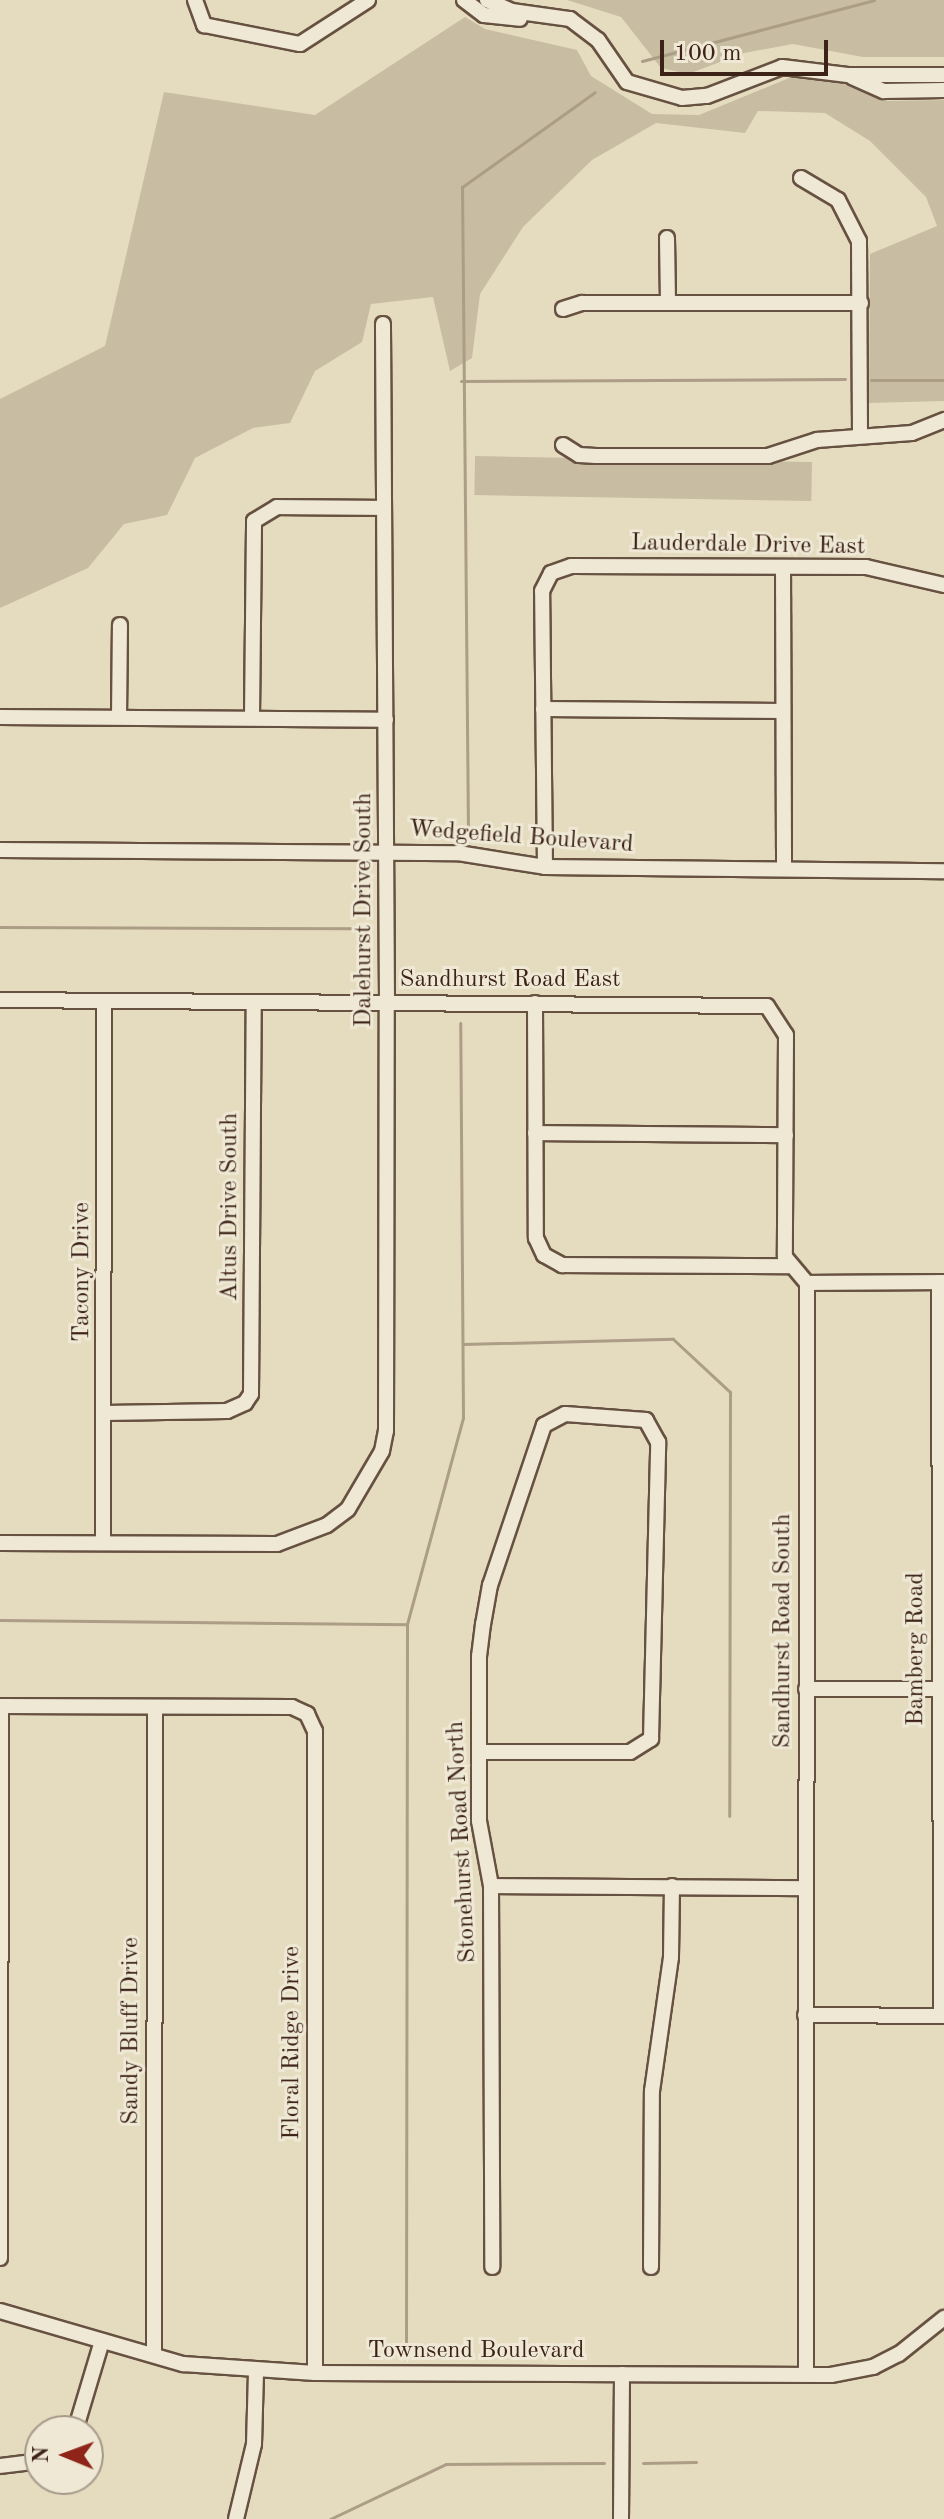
<!DOCTYPE html>
<style>
body{margin:0}
#map{position:relative;width:944px;height:2519px;overflow:hidden;background:#e5dcbf;font-family:"Old Standard TT",serif}
div>[style]{position:absolute}
.green>*{inset:0;background:#c8bda2;transform-origin:0 0}
.stream>*{height:3px;margin:-1.5px;padding:0 1.5px;transform-origin:1.5px;border-radius:1.5px;background:#ac9d86}
.roads{filter:drop-shadow(2px 0 #675141) drop-shadow(-2px 0 #675141) drop-shadow(0 2px #675141) drop-shadow(0 -2px #675141)}
.minor>*{height:14px;margin:-7px;padding:0 7px;transform-origin:7px;border-radius:7px;background:#eee8d5}
span{translate:-50% -50%;white-space:nowrap;text-align:center;line-height:1.15;-webkit-text-stroke:6px #eee8d5;paint-order:stroke}
.street-label{font-size:24px;color:#3d2317}
.north{position:absolute;left:24px;top:2415px;width:80px;height:80px;box-sizing:border-box;background:#eee8d5;border:2px solid #a79989;border-radius:50%;rotate:271deg;font-size:22px;font-weight:700;line-height:32px;text-align:center;color:#3d2317}
.north::after{content:'';display:block;margin:auto;width:28px;height:36px;background:#8f2418;clip-path:polygon(50% 0,100% 100%,50% 72%,0 100%)}
.scale{position:absolute;left:660px;top:40px;width:168px;height:36px;box-sizing:border-box;border:4px solid #3d2317;border-top:0;padding-left:10px;font-size:24px;line-height:28px;white-space:nowrap;color:#3d2317;-webkit-text-stroke:6px #eee8d5;paint-order:stroke}
</style>
<div id="map">
<div class="green">
<div style="clip-path:polygon(567px 0,944px 0,944px 57px,863px 57px,793px 44px,744px 53px,688px 74px,661px 68px,621px 17px)"></div>
<div style="clip-path:polygon(465px 17px,485px 29px,577px 50px,591px 76px,652px 114px,699px 115px,794px 76px,841px 83px,884px 101px,944px 100px,944px 401px,869px 403px,870px 254px,937px 226px,926px 197px,870px 141px,825px 113px,758px 111px,745px 133px,656px 123px,592px 160px,523px 227px,480px 294px,472px 358px,450px 371px,433px 297px,371px 304px,362px 342px,315px 371px,290px 423px,253px 428px,195px 458px,167px 515px,124px 524px,88px 568px,0 608px,0 399px,105px 346px,164px 92px,315px 115px)"></div>
<div style="left:812px;top:462px;width:39px;height:337px;rotate:91deg"></div>
</div>
<div class="stream">
<div style="left:642px;top:61px;width:240px;rotate:-14.7deg"></div>
<div style="left:871px;top:380px;width:73px"></div>
<div style="left:461px;top:381px;width:384px;rotate:-0.3deg"></div>
<div style="left:468px;top:832px;width:645px;rotate:-90.53deg"></div>
<div style="left:462px;top:187px;width:163px;rotate:-35.5deg"></div>
<div style="left:0;top:927px;width:362px;rotate:0.2deg"></div>
<div style="left:463px;top:1344px;width:210px;rotate:-1.4deg"></div>
<div style="left:673px;top:1339px;width:78px;rotate:42.9deg"></div>
<div style="left:730px;top:1392px;width:424px;rotate:90.1deg"></div>
<div style="left:0;top:1620px;width:407px;rotate:0.6deg"></div>
<div style="left:407px;top:1624px;width:729px;rotate:90.08deg"></div>
<div style="left:407px;top:1624px;width:213px;rotate:-74.8deg"></div>
<div style="left:463px;top:1418px;width:395px;rotate:-90.4deg"></div>
<div style="left:643px;top:2463px;width:53px;rotate:-1.1deg"></div>
<div style="left:330px;top:2519px;width:128px;rotate:-25.4deg"></div>
<div style="left:446px;top:2464px;width:158px;rotate:-0.4deg"></div>
</div>
<div class="roads">
<div class="minor">
<div style="left:195px;top:0;width:27px;rotate:70deg"></div>
<div style="left:204px;top:25px;width:98px;rotate:11.2deg"></div>
<div style="left:300px;top:44px;width:81px;rotate:-32.9deg"></div>
<div style="left:464px;top:0;width:25px;rotate:37deg"></div>
<div style="left:484px;top:15px;width:36px;rotate:6deg"></div>
<div style="left:487px;top:0;width:27px;rotate:24deg"></div>
<div style="left:512px;top:11px;width:59px;rotate:7.9deg"></div>
<div style="left:570px;top:19px;width:35px;rotate:37deg"></div>
<div style="left:598px;top:40px;width:51px;rotate:55.4deg"></div>
<div style="left:627px;top:82px;width:57px;rotate:16.2deg"></div>
<div style="left:682px;top:98px;width:25px;rotate:-5deg"></div>
<div style="left:707px;top:96px;width:80px;rotate:-21.1deg"></div>
<div style="left:782px;top:67px;width:66px;rotate:6.9deg"></div>
<div style="left:848px;top:75px;width:96px"></div>
<div style="left:852px;top:77px;width:35px;rotate:24deg"></div>
<div style="left:884px;top:91px;width:60px;rotate:-1deg"></div>
<div style="left:801px;top:178px;width:43px;rotate:30.7deg"></div>
<div style="left:838px;top:200px;width:46px;rotate:62.9deg"></div>
<div style="left:859px;top:241px;width:193px;rotate:89.7deg"></div>
<div style="left:667px;top:238px;width:64px;rotate:89.1deg"></div>
<div style="left:563px;top:309px;width:20px;rotate:-18deg"></div>
<div style="left:582px;top:303px;width:279px"></div>
<div style="left:563px;top:445px;width:19px;rotate:32deg"></div>
<div style="left:579px;top:455px;width:17px;rotate:3deg"></div>
<div style="left:596px;top:456px;width:172px"></div>
<div style="left:768px;top:456px;width:52px;rotate:-18.1deg"></div>
<div style="left:817px;top:440px;width:95px;rotate:-4.2deg"></div>
<div style="left:912px;top:433px;width:35px;rotate:-22deg"></div>
<div style="left:783px;top:567px;width:302px;rotate:89.8deg"></div>
<div style="left:543px;top:709px;width:240px;rotate:0.5deg"></div>
<div style="left:0;top:717px;width:386px;rotate:0.4deg"></div>
<div style="left:119px;top:717px;width:92px;rotate:-89.4deg"></div>
<div style="left:252px;top:717px;width:196px;rotate:-89.4deg"></div>
<div style="left:254px;top:521px;width:27px;rotate:-31deg"></div>
<div style="left:277px;top:507px;width:107px;rotate:0.5deg"></div>
<div style="left:0;top:850px;width:458px;rotate:0.4deg"></div>
<div style="left:458px;top:853px;width:88px;rotate:9.1deg"></div>
<div style="left:545px;top:867px;width:399px;rotate:0.6deg"></div>
<div style="left:545px;top:867px;width:276px;rotate:-90.6deg"></div>
<div style="left:542px;top:591px;width:20px;rotate:-63deg"></div>
<div style="left:551px;top:573px;width:21px;rotate:-19deg"></div>
<div style="left:571px;top:566px;width:295px;rotate:0.2deg"></div>
<div style="left:866px;top:567px;width:80px;rotate:13deg"></div>
<div style="left:0;top:1000px;width:767px;rotate:0.45deg"></div>
<div style="left:767px;top:1006px;width:35px;rotate:57deg"></div>
<div style="left:786px;top:1035px;width:222px;rotate:90.3deg"></div>
<div style="left:785px;top:1257px;width:34px;rotate:50deg"></div>
<div style="left:535px;top:1003px;width:235px;rotate:89.8deg"></div>
<div style="left:536px;top:1238px;width:19px;rotate:65deg"></div>
<div style="left:544px;top:1255px;width:21px;rotate:29deg"></div>
<div style="left:562px;top:1265px;width:226px;rotate:0.3deg"></div>
<div style="left:535px;top:1133px;width:251px;rotate:0.5deg"></div>
<div style="left:939px;top:1282px;width:734px;rotate:89.84deg"></div>
<div style="left:807px;top:1283px;width:137px;rotate:-0.4deg"></div>
<div style="left:105px;top:1413px;width:122px;rotate:-0.9deg"></div>
<div style="left:227px;top:1411px;width:20px;rotate:-24deg"></div>
<div style="left:245px;top:1403px;width:11px;rotate:-56deg"></div>
<div style="left:251px;top:1394px;width:392px;rotate:-89.6deg"></div>
<div style="left:0;top:1543px;width:277px;rotate:0.2deg"></div>
<div style="left:277px;top:1544px;width:53px;rotate:-20.8deg"></div>
<div style="left:327px;top:1525px;width:26px;rotate:-37deg"></div>
<div style="left:348px;top:1509px;width:67px;rotate:-59.6deg"></div>
<div style="left:382px;top:1451px;width:20px;rotate:-79deg"></div>
<div style="left:386px;top:1431px;width:429px;rotate:-89.9deg"></div>
<div style="left:387px;top:1002px;width:678px;rotate:-90.34deg"></div>
<div style="left:103px;top:1543px;width:542px;rotate:-89.89deg"></div>
<div style="left:806px;top:1689px;width:138px"></div>
<div style="left:0;top:1706px;width:292px;rotate:0.2deg"></div>
<div style="left:292px;top:1707px;width:17px;rotate:25deg"></div>
<div style="left:307px;top:1714px;width:19px;rotate:65deg"></div>
<div style="left:315px;top:1731px;width:642px;rotate:90deg"></div>
<div style="left:479px;top:1752px;width:151px"></div>
<div style="left:630px;top:1752px;width:25px;rotate:-32deg"></div>
<div style="left:651px;top:1739px;width:297px;rotate:-88.6deg"></div>
<div style="left:658px;top:1442px;width:25px;rotate:-119deg"></div>
<div style="left:646px;top:1420px;width:81px;rotate:-175.8deg"></div>
<div style="left:565px;top:1414px;width:24px;rotate:152deg"></div>
<div style="left:544px;top:1425px;width:169px;rotate:108.6deg"></div>
<div style="left:490px;top:1585px;width:40px;rotate:100deg"></div>
<div style="left:483px;top:1624px;width:32px;rotate:97deg"></div>
<div style="left:479px;top:1656px;width:165px;rotate:90deg"></div>
<div style="left:479px;top:1821px;width:66px;rotate:79.5deg"></div>
<div style="left:491px;top:1886px;width:381px;rotate:89.8deg"></div>
<div style="left:491px;top:1886px;width:315px;rotate:0.4deg"></div>
<div style="left:805px;top:2015px;width:139px;rotate:0.4deg"></div>
<div style="left:0;top:2258px;width:552px;rotate:-89.9deg"></div>
<div style="left:651px;top:2267px;width:176px;rotate:-89.7deg"></div>
<div style="left:652px;top:2091px;width:135px;rotate:-81.9deg"></div>
<div style="left:671px;top:1957px;width:71px;rotate:-89.2deg"></div>
<div style="left:0;top:2311px;width:191px;rotate:16.2deg"></div>
<div style="left:183px;top:2364px;width:132px;rotate:3.9deg"></div>
<div style="left:315px;top:2373px;width:516px;rotate:0.22deg"></div>
<div style="left:831px;top:2375px;width:43px;rotate:-10.8deg"></div>
<div style="left:873px;top:2367px;width:29px;rotate:-27deg"></div>
<div style="left:899px;top:2354px;width:58px;rotate:-38.7deg"></div>
<div style="left:154px;top:2355px;width:648px;rotate:-89.91deg"></div>
<div style="left:806px;top:2374px;width:1091px;rotate:-89.95deg"></div>
<div style="left:75px;top:2431px;width:94px;rotate:-73.3deg"></div>
<div style="left:0;top:2466px;width:40px;rotate:-7.1deg"></div>
<div style="left:236px;top:2519px;width:77px;rotate:-76.5deg"></div>
<div style="left:254px;top:2444px;width:71px;rotate:-88.4deg"></div>
<div style="left:621px;top:2519px;width:145px;rotate:-89.6deg"></div>
</div>
</div>
<div class="street-label">
<span style="left:748px;top:546px;rotate:1deg">Lauderdale Drive East</span>
<span style="left:521px;top:838px;rotate:4deg">Wedgefield Boulevard</span>
<span style="left:365px;top:910px;rotate:-90deg">Dalehurst Drive South</span>
<span style="left:510px;top:981px">Sandhurst Road East</span>
<span style="left:231px;top:1207px;rotate:-90deg">Altus Drive South</span>
<span style="left:83px;top:1272px;rotate:-90deg">Tacony Drive</span>
<span style="left:784px;top:1631px;rotate:-90deg">Sandhurst Road South</span>
<span style="left:917px;top:1649px;rotate:-90deg">Bamberg Road</span>
<span style="left:463px;top:1842px;rotate:-93deg">Stonehurst Road North</span>
<span style="left:132px;top:2031px;rotate:-90deg">Sandy Bluff Drive</span>
<span style="left:293px;top:2043px;rotate:-90deg">Floral Ridge Drive</span>
<span style="left:476px;top:2352px">Townsend Boulevard</span>
</div>
<div class="north">N</div>
<div class="scale">100 m</div>
</div>
